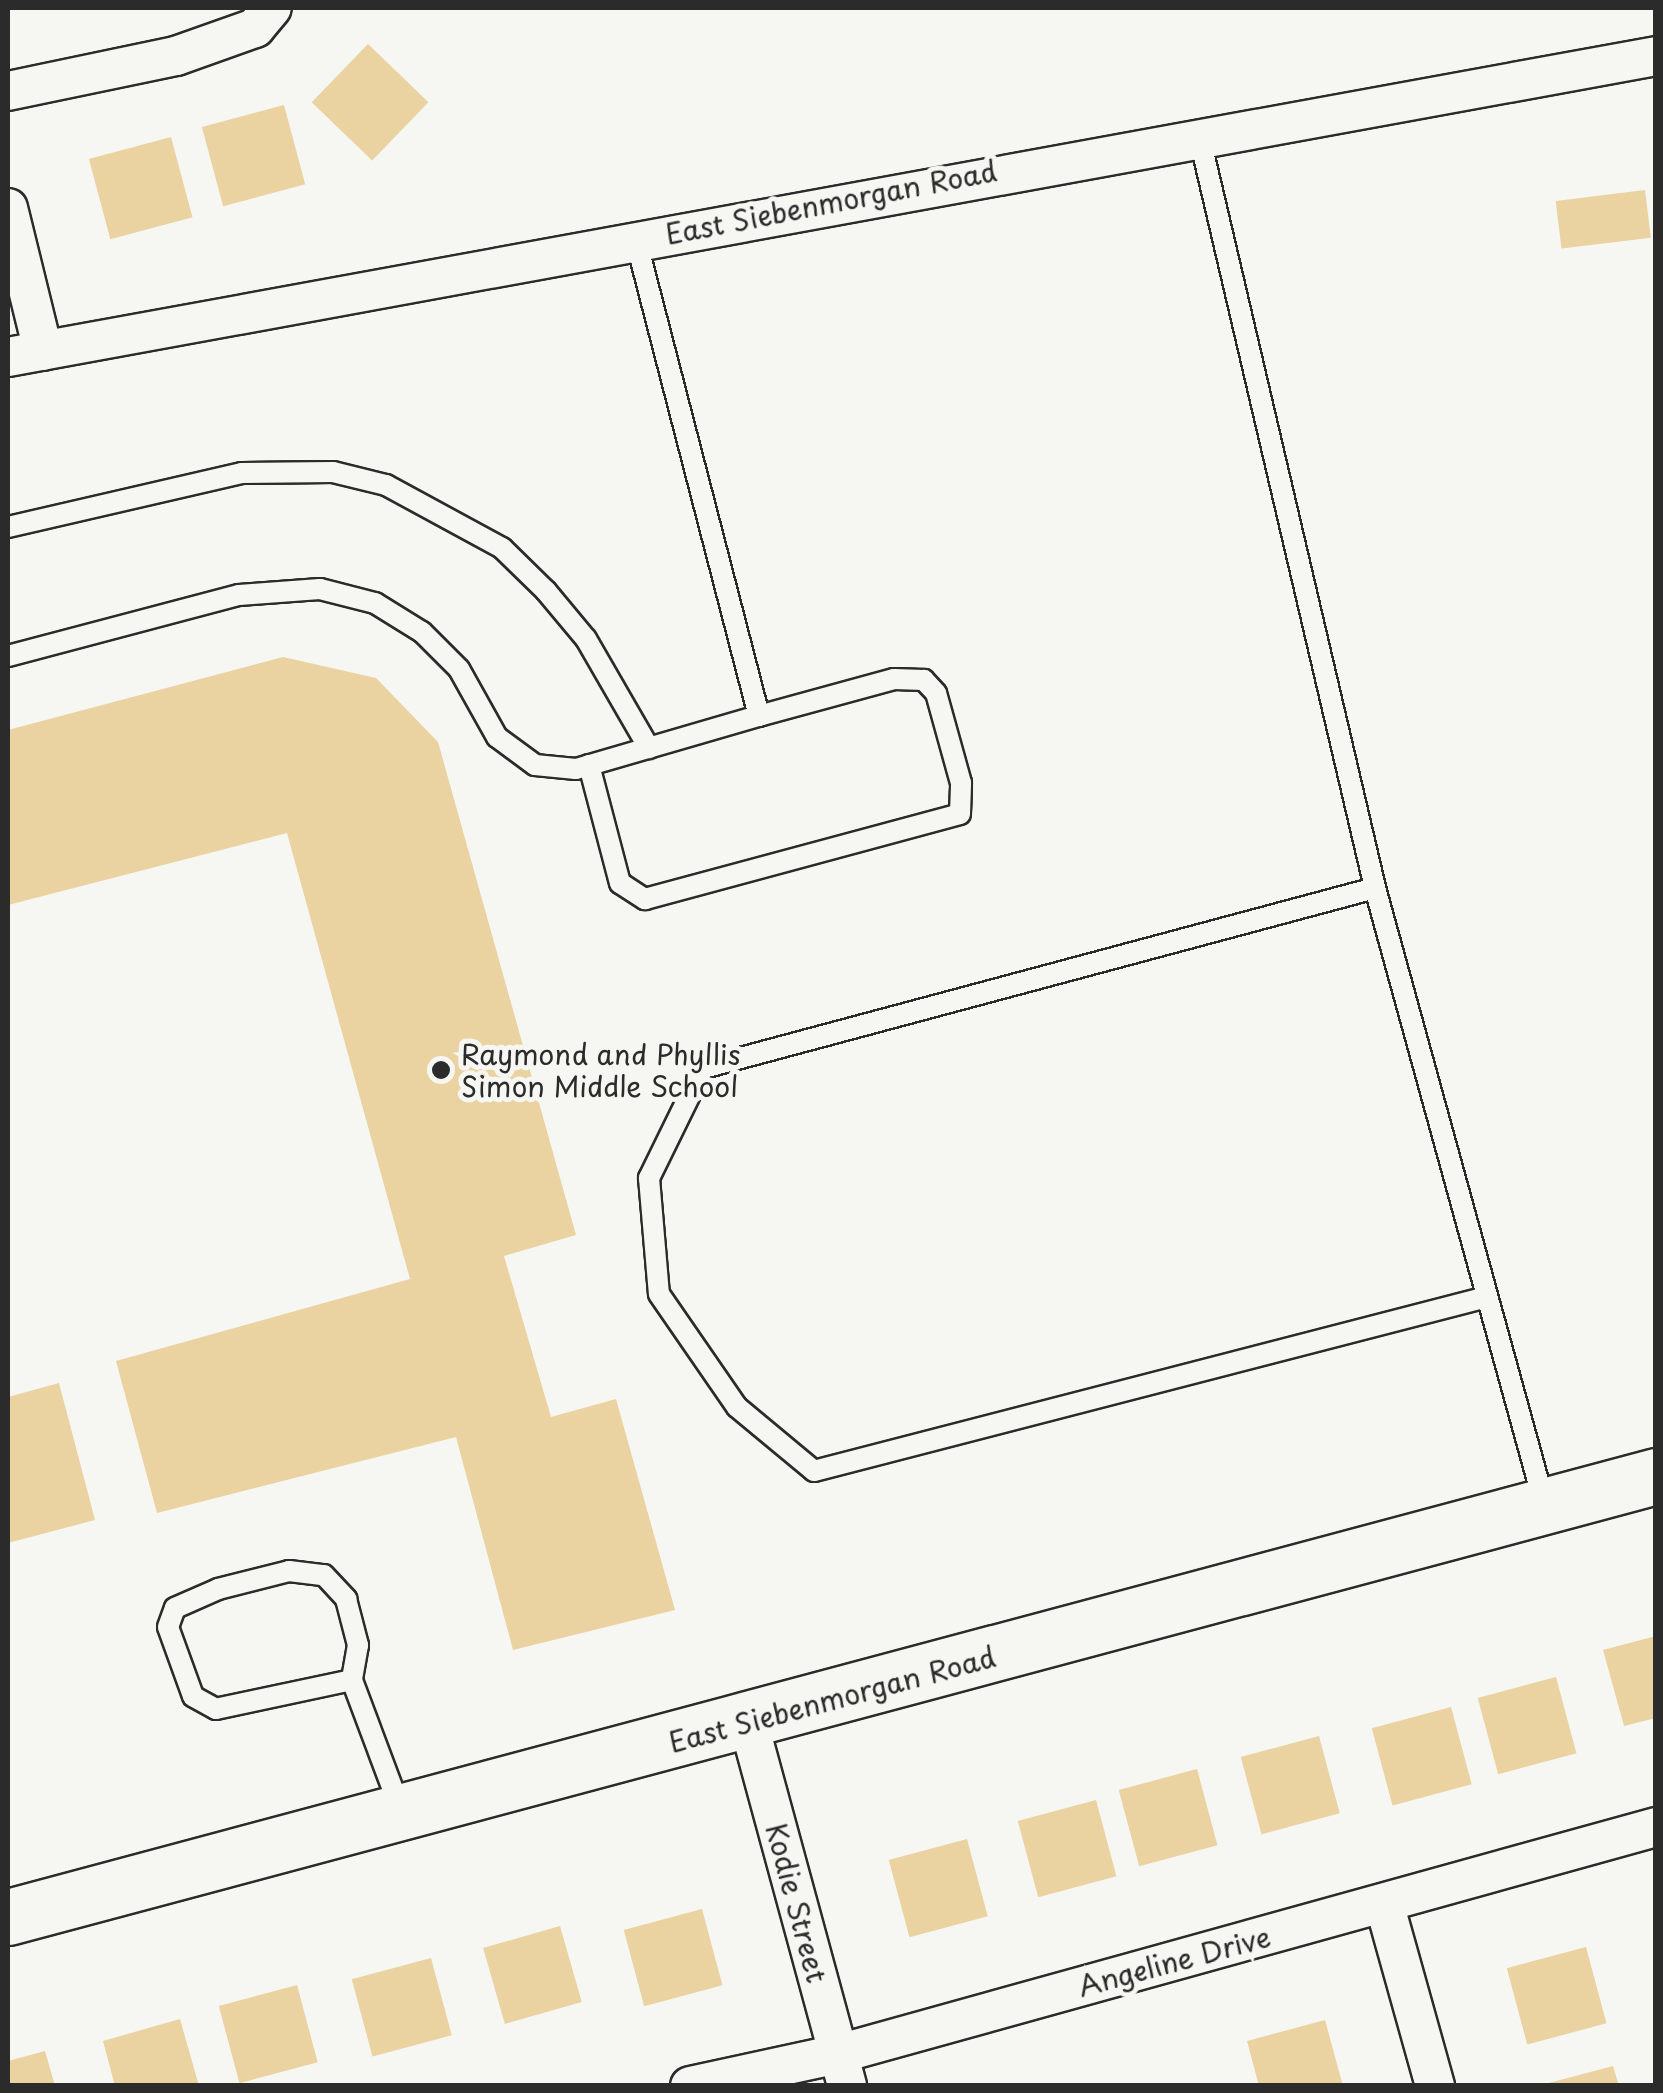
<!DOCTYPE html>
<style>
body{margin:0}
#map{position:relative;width:1663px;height:2093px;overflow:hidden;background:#f6f6f2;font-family:"Playpen Sans",sans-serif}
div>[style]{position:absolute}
.building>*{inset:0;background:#ebd2a1;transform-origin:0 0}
.roads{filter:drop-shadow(2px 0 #2b2b2b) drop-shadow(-2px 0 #2b2b2b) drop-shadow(0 2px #2b2b2b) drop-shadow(0 -2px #2b2b2b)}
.lane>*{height:20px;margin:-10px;padding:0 10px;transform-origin:10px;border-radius:10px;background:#f6f6f2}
.street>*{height:38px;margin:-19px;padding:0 19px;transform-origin:19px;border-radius:19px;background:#f6f6f2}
.secondary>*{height:55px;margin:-27.5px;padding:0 27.5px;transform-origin:27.5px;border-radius:27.5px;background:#f6f6f2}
.dots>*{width:28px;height:28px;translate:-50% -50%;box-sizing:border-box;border:5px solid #f6f6f2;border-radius:50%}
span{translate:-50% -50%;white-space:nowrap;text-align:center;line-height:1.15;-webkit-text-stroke:10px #f6f6f2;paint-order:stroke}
.street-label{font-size:28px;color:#2b2b2b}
.poi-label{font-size:28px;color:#2b2b2b}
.left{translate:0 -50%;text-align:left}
.frame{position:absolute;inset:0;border:10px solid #2b2b2b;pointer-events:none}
</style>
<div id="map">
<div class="building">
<div style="left:368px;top:44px;width:84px;height:81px;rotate:44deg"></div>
<div style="left:284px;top:105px;width:82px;height:85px;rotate:75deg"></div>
<div style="left:171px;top:137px;width:83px;height:85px;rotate:75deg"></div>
<div style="left:1645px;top:190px;width:48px;height:90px;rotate:83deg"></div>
<div style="clip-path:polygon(283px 657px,376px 678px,438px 742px,576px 1235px,504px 1256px,551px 1417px,616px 1399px,675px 1610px,513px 1650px,456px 1437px,157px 1513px,116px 1361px,410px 1279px,287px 833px,8px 905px,8px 730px)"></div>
<div style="clip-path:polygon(59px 1383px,95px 1520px,8px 1543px,8px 1397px)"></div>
<div style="clip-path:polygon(1656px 1636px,1656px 1718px,1624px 1726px,1603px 1650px)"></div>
<div style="left:1556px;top:1677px;width:79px;height:81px;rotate:75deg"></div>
<div style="left:1451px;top:1707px;width:80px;height:82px;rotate:75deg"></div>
<div style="left:1319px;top:1736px;width:80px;height:81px;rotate:75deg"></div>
<div style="left:1197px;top:1769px;width:79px;height:81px;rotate:75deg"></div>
<div style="left:1096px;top:1800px;width:79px;height:81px;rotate:75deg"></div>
<div style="left:967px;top:1839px;width:80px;height:81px;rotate:75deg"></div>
<div style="left:702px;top:1909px;width:79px;height:81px;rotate:75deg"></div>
<div style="left:560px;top:1926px;width:79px;height:80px;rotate:74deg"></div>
<div style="left:1586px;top:1947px;width:79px;height:82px;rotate:75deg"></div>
<div style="left:431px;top:1958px;width:80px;height:82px;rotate:75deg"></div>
<div style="left:297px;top:1985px;width:80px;height:81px;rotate:75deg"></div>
<div style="clip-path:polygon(180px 2019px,199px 2086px,115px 2086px,103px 2041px)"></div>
<div style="clip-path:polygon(1325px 2020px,1343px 2086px,1259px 2086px,1247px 2041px)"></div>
<div style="clip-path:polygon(45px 2051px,55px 2086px,8px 2086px,8px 2061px)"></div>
<div style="clip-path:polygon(1613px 2066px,1619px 2086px,1545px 2086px,1545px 2084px)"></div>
</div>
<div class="roads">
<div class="lane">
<div style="left:1199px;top:135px;width:773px;rotate:76.84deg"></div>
<div style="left:1375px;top:888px;width:638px;rotate:74.63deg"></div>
<div style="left:8px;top:527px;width:240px;rotate:-13deg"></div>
<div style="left:242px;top:473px;width:91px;rotate:-0.6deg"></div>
<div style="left:333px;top:472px;width:55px;rotate:13.8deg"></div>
<div style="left:386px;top:485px;width:132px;rotate:28.5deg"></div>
<div style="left:502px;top:548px;width:62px;rotate:44.3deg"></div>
<div style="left:546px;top:591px;width:62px;rotate:50.2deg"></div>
<div style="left:586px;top:639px;width:126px;rotate:60deg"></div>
<div style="left:8px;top:656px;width:239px;rotate:-14.8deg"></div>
<div style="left:239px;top:595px;width:81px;rotate:-4.2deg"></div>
<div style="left:320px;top:589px;width:57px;rotate:14.3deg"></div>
<div style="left:375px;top:603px;width:55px;rotate:31.7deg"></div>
<div style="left:422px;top:632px;width:52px;rotate:45deg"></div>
<div style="left:459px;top:669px;width:78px;rotate:60.8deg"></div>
<div style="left:497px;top:737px;width:47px;rotate:36.4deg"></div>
<div style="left:535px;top:765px;width:41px;rotate:5.6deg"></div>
<div style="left:576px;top:769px;width:191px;rotate:-16.2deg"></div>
<div style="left:759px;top:716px;width:493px;rotate:-104.5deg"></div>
<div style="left:589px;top:765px;width:122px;rotate:75.3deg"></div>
<div style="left:620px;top:883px;width:30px;rotate:33deg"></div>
<div style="left:645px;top:899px;width:326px;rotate:-15.1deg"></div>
<div style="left:960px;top:814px;width:31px;rotate:-88deg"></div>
<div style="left:961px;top:783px;width:93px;rotate:-105.5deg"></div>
<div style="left:936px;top:693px;width:18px;rotate:-133deg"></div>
<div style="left:924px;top:680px;width:30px;rotate:-178deg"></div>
<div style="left:894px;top:679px;width:140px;rotate:164.7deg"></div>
<div style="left:1375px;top:888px;width:696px;rotate:165deg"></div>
<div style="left:703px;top:1068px;width:123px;rotate:116.1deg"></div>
<div style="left:649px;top:1178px;width:116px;rotate:85.1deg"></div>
<div style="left:659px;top:1294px;width:137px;rotate:55.4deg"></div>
<div style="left:737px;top:1407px;width:100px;rotate:39.7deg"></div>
<div style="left:814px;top:1471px;width:695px;rotate:-14.5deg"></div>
<div style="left:352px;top:1680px;width:139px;rotate:168deg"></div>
<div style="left:216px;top:1709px;width:26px;rotate:-151deg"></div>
<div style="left:193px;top:1696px;width:73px;rotate:-109.9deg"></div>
<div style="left:168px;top:1627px;width:20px;rotate:-70deg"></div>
<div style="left:175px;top:1608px;width:47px;rotate:-23.8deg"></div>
<div style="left:218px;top:1589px;width:73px;rotate:-14.2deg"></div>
<div style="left:289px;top:1571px;width:35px;rotate:7deg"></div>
<div style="left:324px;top:1575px;width:33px;rotate:47deg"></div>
<div style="left:346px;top:1599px;width:48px;rotate:75.4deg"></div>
<div style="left:358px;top:1645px;width:36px;rotate:100deg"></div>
<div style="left:352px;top:1680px;width:140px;rotate:69.5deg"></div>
</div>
<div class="street">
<div style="left:8px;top:91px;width:172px;rotate:-11.8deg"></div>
<div style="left:176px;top:56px;width:84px;rotate:-19.5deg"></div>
<div style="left:255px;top:28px;width:26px;rotate:-50deg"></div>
<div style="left:8px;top:208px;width:147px;rotate:76.2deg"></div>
<div style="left:8px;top:357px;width:1675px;rotate:-10.35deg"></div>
<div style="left:748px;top:1721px;width:378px;rotate:74.8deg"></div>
<div style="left:1384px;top:1903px;width:190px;rotate:74.4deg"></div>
<div style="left:690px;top:2086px;width:151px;rotate:-12.2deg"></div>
<div style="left:838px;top:2054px;width:849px;rotate:-15.51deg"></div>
</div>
<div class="secondary">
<div style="left:8px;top:1917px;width:1706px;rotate:-14.98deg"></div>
</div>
</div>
<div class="dots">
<div style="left:441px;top:1070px;background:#2b2b2b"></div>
</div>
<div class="street-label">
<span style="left:831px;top:202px;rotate:-11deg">East Siebenmorgan Road</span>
<span style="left:832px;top:1699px;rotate:-15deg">East Siebenmorgan Road</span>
<span style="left:797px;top:1903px;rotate:75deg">Kodie Street</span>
<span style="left:1174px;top:1961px;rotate:-15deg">Angeline Drive</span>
</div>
<div class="poi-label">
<span class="left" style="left:461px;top:1070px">Raymond and Phyllis<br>Simon Middle School</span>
</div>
<div class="frame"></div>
</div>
